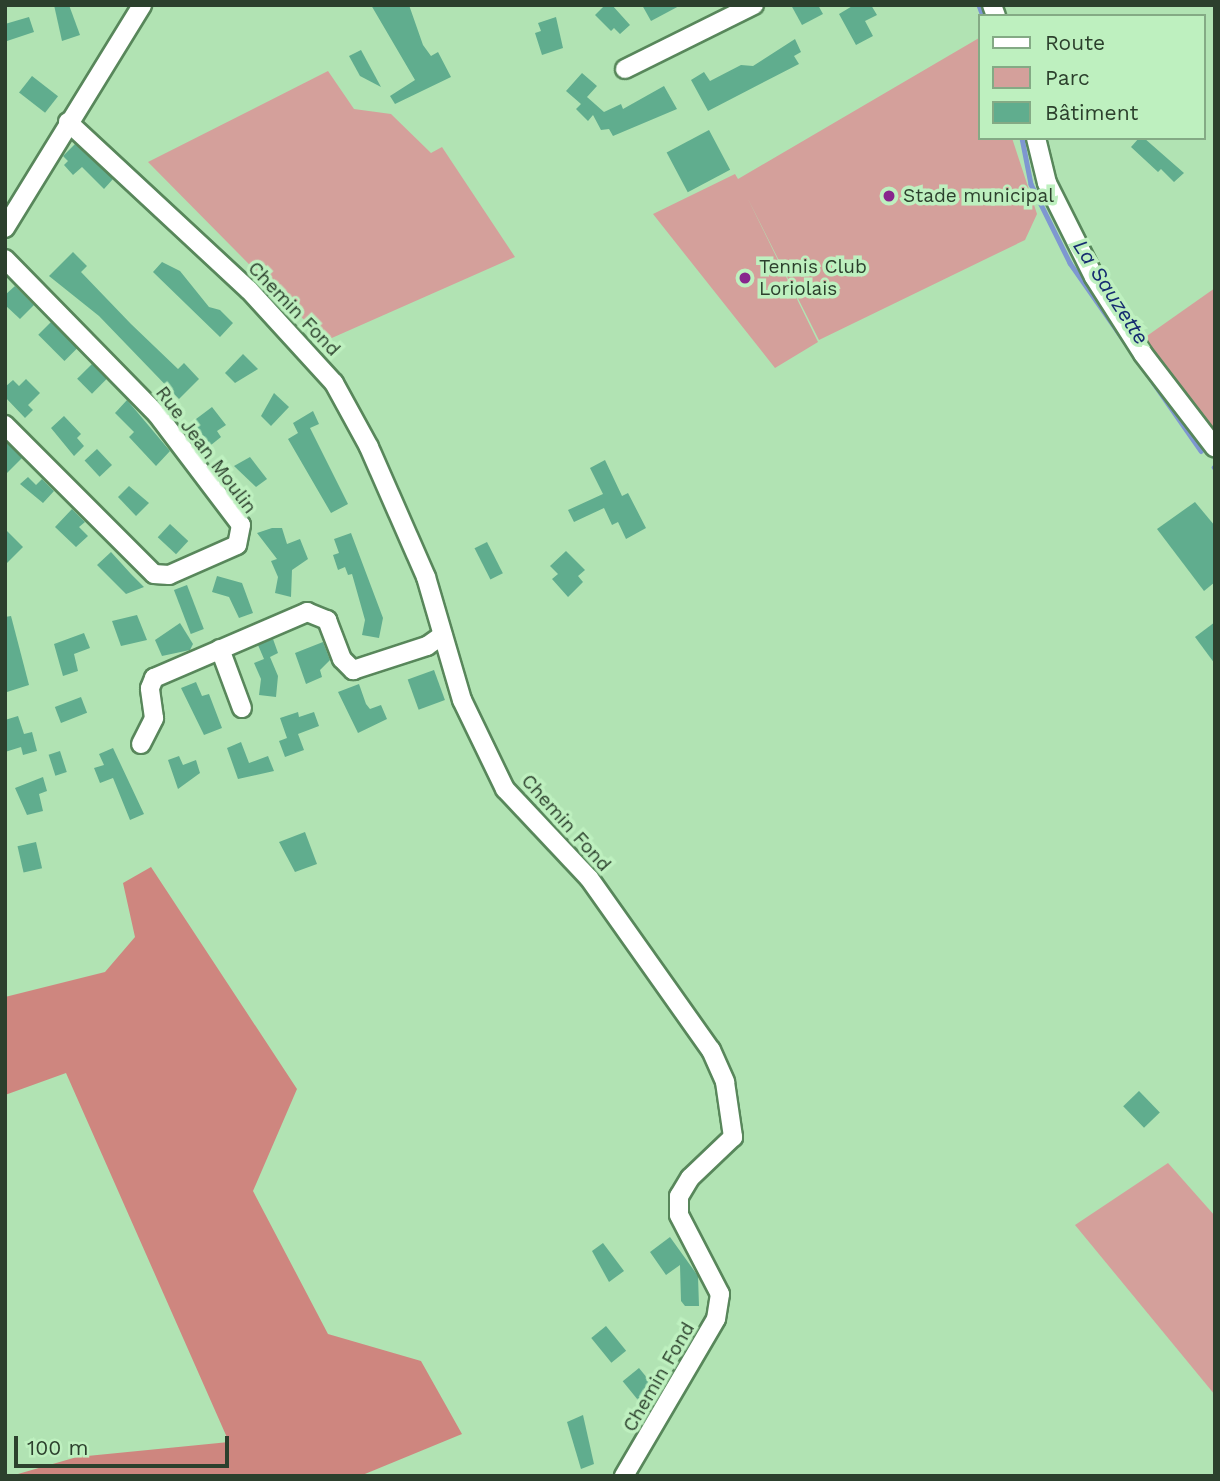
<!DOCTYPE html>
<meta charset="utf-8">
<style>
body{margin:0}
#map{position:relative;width:1220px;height:1481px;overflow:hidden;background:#b1e3b3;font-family:"Work Sans",sans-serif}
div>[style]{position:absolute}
.green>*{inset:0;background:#d4a09b}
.forest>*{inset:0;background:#ce867f}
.stream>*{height:4.5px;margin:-2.25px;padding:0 2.25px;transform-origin:2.25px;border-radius:2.25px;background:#7e97d1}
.building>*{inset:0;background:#60ad8e;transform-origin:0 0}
.roads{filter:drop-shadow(2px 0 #58875b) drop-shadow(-2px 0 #58875b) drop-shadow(0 2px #58875b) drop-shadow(0 -2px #58875b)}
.minor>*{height:18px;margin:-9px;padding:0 9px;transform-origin:9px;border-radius:9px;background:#fff}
.dots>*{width:19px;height:19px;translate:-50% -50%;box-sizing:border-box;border:4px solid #bef0bf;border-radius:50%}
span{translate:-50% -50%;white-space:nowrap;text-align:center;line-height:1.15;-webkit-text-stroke:7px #bef0bf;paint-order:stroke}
.poi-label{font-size:19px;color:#2c402d}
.left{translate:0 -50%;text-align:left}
.street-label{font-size:19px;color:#2c402d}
.water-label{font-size:21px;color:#162c70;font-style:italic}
.frame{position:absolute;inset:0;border:7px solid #2c402d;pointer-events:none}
.legend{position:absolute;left:978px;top:14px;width:228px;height:126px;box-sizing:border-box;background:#bef0bf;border:2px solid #84aa85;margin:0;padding:9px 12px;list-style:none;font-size:21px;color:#2c402d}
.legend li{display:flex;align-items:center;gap:14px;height:35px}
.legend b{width:35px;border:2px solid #84aa85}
.scale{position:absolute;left:14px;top:1436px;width:215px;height:32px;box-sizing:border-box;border:4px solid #2c402d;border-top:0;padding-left:9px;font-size:21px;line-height:24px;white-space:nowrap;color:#2c402d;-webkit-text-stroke:5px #bef0bf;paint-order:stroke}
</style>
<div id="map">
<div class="green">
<div style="clip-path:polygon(979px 38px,980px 138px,1012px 138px,1037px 214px,1025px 240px,819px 340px,748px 199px,818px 342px,775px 368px,653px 214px,735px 174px,738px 179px)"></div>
<div style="clip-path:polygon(328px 71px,354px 109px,391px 114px,431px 153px,442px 147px,515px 257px,325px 341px,148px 162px)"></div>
<div style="clip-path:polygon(1215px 288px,1215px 430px,1144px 338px)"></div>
<div style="clip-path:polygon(1168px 1163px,1215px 1216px,1215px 1395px,1075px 1225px)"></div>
</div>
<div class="forest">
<div style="clip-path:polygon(151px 867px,297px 1089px,253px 1191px,328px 1334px,421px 1361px,462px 1434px,360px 1476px,11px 1476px,77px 1457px,229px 1442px,66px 1073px,5px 1095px,5px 997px,105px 972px,135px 937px,123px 883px)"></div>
</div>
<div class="stream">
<div style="left:979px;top:5px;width:12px;rotate:70deg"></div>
<div style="left:1022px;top:138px;width:47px;rotate:78.9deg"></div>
<div style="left:1031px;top:184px;width:88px;rotate:63.7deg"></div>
<div style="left:1070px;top:263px;width:229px;rotate:55.1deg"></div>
<div style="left:1214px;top:467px;width:1px;rotate:45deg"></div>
</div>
<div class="building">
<div style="clip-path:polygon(54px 5px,69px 5px,80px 35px,62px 41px)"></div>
<div style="clip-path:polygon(371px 5px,409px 5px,423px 45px,431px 56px,438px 52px,451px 77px,395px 104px,390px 96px,415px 80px)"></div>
<div style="clip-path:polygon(605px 5px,612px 5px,630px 25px,620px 34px,614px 28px,611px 31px,595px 15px)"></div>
<div style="clip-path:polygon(642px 5px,681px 5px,651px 21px)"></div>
<div style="clip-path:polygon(791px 5px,818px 5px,823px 14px,802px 25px)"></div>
<div style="clip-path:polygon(854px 5px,871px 5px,877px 15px,865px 21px,873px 36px,856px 45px,839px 14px)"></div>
<div style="clip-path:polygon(29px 17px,34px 32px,7px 41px,5px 24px)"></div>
<div style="clip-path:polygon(556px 17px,563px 48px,542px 55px,535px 33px,541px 31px,538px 23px)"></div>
<div style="clip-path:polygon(795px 39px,801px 52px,794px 56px,799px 64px,708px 111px,691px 80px,704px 72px,710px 81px,741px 65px,753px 66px)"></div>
<div style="clip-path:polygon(361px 50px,381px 87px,360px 76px,349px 56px)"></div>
<div style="clip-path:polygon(582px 73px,597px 86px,587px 97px,604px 112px,621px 104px,623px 109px,664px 86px,677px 109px,613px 136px,609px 129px,601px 130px,593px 115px,588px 121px,576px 109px,581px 104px,566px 91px)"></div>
<div style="left:32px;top:76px;width:33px;height:21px;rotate:38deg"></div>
<div style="left:709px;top:130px;width:45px;height:48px;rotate:62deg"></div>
<div style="clip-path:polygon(1139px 138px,1144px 138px,1184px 173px,1174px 182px,1161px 169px,1158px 172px,1131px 147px)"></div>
<div style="clip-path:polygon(75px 144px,113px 179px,104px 189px,82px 167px,73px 175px,64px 165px,68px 161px,63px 156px)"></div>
<div style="clip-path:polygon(73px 252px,87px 266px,81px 272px,131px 324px,178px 369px,184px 363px,199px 379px,179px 399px,99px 316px,49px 276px)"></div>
<div style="clip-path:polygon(162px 262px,180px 271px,209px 307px,220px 310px,233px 323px,220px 337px,153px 272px)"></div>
<div style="clip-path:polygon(15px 286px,34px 305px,20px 319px,5px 305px,5px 295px)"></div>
<div style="left:51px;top:322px;width:37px;height:18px;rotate:45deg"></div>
<div style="clip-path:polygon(243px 354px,258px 369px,235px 383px,225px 373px)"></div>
<div style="left:92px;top:364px;width:21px;height:21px;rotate:45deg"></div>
<div style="clip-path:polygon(26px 379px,40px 393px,28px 405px,33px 410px,25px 418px,5px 397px,5px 387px,13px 380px,19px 386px)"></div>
<div style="clip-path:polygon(274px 393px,289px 407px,271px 426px,261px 416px)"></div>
<div style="clip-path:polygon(127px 400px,170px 451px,156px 466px,129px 437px,134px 432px,115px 413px)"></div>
<div style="clip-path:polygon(212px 407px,226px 425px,217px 431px,221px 437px,211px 445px,192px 422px)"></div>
<div style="clip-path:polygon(313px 411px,319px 424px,310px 428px,348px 504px,331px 513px,288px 439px,298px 433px,293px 423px)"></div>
<div style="clip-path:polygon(64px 416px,81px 434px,77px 438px,84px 446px,74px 456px,51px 428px)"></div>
<div style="clip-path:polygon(5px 441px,22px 458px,5px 475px)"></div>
<div style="left:97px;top:449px;width:22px;height:17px;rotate:47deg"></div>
<div style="clip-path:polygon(250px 457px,267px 479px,256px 487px,234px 466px)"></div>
<div style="clip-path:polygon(605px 460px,622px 496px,628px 493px,646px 528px,626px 539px,618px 522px,612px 525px,604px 508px,574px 522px,568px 510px,603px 494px,590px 468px)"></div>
<div style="clip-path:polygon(28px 477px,36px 485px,42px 479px,54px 491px,43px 503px,20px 484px)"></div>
<div style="clip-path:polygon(129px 486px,149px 503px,136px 516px,118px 497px)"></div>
<div style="clip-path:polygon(1195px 502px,1215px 526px,1215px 582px,1204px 591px,1157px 529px)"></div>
<div style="clip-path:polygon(72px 509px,85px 522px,79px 527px,88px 536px,76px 547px,55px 527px)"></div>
<div style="left:170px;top:524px;width:25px;height:18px;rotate:43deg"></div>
<div style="clip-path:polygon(272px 528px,282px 528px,287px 544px,300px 539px,308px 559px,292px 570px,291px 597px,275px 593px,278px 577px,271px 561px,277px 559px,257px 533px)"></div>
<div style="clip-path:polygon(5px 529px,23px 547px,5px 565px)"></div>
<div style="clip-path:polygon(351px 533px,383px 618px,379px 638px,362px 635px,365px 620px,352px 574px,348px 575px,345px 567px,338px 570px,333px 555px,339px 553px,334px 539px)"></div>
<div style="left:487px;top:542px;width:35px;height:14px;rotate:63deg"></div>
<div style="clip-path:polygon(566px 551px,585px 570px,578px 576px,583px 582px,568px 597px,552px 579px,558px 574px,550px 566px)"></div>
<div style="clip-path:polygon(111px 552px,131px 574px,144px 587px,126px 594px,97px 565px)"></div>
<div style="clip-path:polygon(217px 576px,242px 583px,253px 613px,239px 618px,229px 597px,212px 592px)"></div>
<div style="left:187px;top:585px;width:47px;height:14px;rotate:69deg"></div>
<div style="clip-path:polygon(137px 615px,147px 640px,121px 646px,112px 621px)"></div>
<div style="clip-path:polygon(11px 616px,29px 685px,7px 692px,5px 617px)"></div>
<div style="clip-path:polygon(1215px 622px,1215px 664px,1195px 637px)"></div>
<div style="clip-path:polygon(180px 623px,193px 644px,190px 650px,162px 656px,155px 640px)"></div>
<div style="clip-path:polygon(84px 633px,90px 648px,74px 654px,78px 671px,63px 676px,54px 644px)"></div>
<div style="clip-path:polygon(273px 639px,278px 653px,270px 657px,278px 676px,276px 697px,259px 695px,261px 679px,254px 663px,264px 659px,258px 645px)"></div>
<div style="clip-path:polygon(323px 642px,330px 660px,320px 670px,322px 677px,306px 684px,295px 653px)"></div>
<div style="left:434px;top:670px;width:32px;height:28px;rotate:70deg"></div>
<div style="clip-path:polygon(196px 682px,202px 696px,209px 694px,222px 728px,204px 735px,181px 688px)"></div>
<div style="clip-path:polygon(359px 684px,366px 704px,370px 709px,381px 705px,387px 719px,358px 733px,338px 692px)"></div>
<div style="left:81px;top:697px;width:17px;height:28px;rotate:69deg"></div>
<div style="clip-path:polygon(298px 712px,299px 717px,314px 712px,319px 726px,298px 734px,304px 750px,285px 757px,279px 741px,287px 738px,280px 718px)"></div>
<div style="clip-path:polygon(18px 716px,24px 734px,32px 732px,37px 751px,23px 755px,21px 747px,5px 752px,5px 720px)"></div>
<div style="clip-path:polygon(241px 742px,249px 763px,268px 756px,274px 771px,238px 779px,227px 748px)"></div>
<div style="clip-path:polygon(113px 748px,144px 814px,130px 820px,113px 778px,100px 783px,94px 768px,104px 765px,99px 754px)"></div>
<div style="left:60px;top:751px;width:22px;height:12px;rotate:72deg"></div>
<div style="clip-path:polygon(179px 756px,183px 765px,196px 760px,200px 773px,178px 789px,168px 760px)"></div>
<div style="clip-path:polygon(43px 777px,47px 791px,39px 794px,43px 811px,27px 815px,15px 788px)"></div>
<div style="clip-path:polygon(305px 832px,317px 864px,295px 872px,279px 842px)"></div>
<div style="left:36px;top:842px;width:27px;height:19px;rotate:77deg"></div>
<div style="left:1139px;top:1091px;width:30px;height:22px;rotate:46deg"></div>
<div style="clip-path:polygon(670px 1237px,698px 1276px,699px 1306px,685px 1306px,681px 1301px,680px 1265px,666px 1275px,650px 1252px)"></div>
<div style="clip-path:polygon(603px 1243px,624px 1271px,609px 1282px,592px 1251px)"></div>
<div style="left:606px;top:1326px;width:32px;height:19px;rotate:51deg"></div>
<div style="left:639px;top:1368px;width:32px;height:21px;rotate:51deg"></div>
<div style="clip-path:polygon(583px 1415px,594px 1464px,581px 1469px,567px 1422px)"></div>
</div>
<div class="roads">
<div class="minor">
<div style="left:992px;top:5px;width:12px;rotate:70deg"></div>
<div style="left:625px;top:69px;width:144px;rotate:-26.4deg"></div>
<div style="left:68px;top:122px;width:247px;rotate:42.9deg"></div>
<div style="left:249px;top:290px;width:126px;rotate:47.6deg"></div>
<div style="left:334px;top:383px;width:73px;rotate:61.3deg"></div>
<div style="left:369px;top:447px;width:142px;rotate:66.3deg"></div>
<div style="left:426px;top:577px;width:128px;rotate:73.7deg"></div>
<div style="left:462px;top:700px;width:99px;rotate:64.2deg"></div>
<div style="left:505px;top:789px;width:122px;rotate:46.7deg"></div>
<div style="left:589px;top:878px;width:211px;rotate:54.7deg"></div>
<div style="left:711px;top:1050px;width:35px;rotate:66deg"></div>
<div style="left:725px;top:1082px;width:56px;rotate:81.7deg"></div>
<div style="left:733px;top:1137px;width:59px;rotate:136.4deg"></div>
<div style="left:690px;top:1178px;width:21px;rotate:121deg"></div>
<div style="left:679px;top:1196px;width:19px;rotate:90deg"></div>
<div style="left:679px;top:1215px;width:89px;rotate:62.6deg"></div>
<div style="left:720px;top:1294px;width:25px;rotate:99deg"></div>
<div style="left:716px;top:1319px;width:182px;rotate:120.4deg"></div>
<div style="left:1036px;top:138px;width:46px;rotate:76.3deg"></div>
<div style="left:1047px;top:183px;width:105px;rotate:63.4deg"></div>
<div style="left:1094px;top:277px;width:91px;rotate:57.5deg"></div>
<div style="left:1143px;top:354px;width:118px;rotate:52.5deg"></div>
<div style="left:5px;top:228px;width:262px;rotate:-58.4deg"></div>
<div style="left:5px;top:259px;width:217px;rotate:45.6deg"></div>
<div style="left:157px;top:414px;width:139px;rotate:52.9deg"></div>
<div style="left:241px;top:525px;width:20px;rotate:101deg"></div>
<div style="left:237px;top:545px;width:74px;rotate:156.2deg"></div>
<div style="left:169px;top:575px;width:15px;rotate:-176deg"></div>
<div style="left:154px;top:574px;width:211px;rotate:-135deg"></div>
<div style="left:220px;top:649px;width:63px;rotate:69.6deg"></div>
<div style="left:141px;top:744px;width:29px;rotate:-63deg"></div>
<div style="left:154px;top:718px;width:30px;rotate:-98deg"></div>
<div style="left:150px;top:688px;width:11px;rotate:-68deg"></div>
<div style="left:154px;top:678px;width:167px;rotate:-23.3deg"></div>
<div style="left:307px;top:612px;width:22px;rotate:22deg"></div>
<div style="left:327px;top:620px;width:42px;rotate:69deg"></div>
<div style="left:342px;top:659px;width:16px;rotate:45deg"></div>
<div style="left:353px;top:670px;width:78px;rotate:-18deg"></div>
<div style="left:427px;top:646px;width:19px;rotate:-35deg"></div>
</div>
</div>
<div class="dots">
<div style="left:889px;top:196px;background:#88258d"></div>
<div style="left:745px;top:278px;background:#88258d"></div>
</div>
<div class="poi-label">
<span class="left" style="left:903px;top:196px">Stade municipal</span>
<span class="left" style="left:759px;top:278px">Tennis Club<br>Loriolais</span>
</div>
<div class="street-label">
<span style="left:294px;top:309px;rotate:46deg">Chemin Fond</span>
<span style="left:206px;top:450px;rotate:53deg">Rue Jean Moulin</span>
<span style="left:566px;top:823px;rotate:48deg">Chemin Fond</span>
<span style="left:659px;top:1377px;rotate:-60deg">Chemin Fond</span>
</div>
<div class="water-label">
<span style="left:1111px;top:292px;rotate:57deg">La Sauzette</span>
</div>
<div class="frame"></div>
<ul class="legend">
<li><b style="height:9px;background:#fff"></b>Route</li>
<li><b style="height:19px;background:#d4a09b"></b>Parc</li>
<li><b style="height:19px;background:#60ad8e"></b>Bâtiment</li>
</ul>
<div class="scale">100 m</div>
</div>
